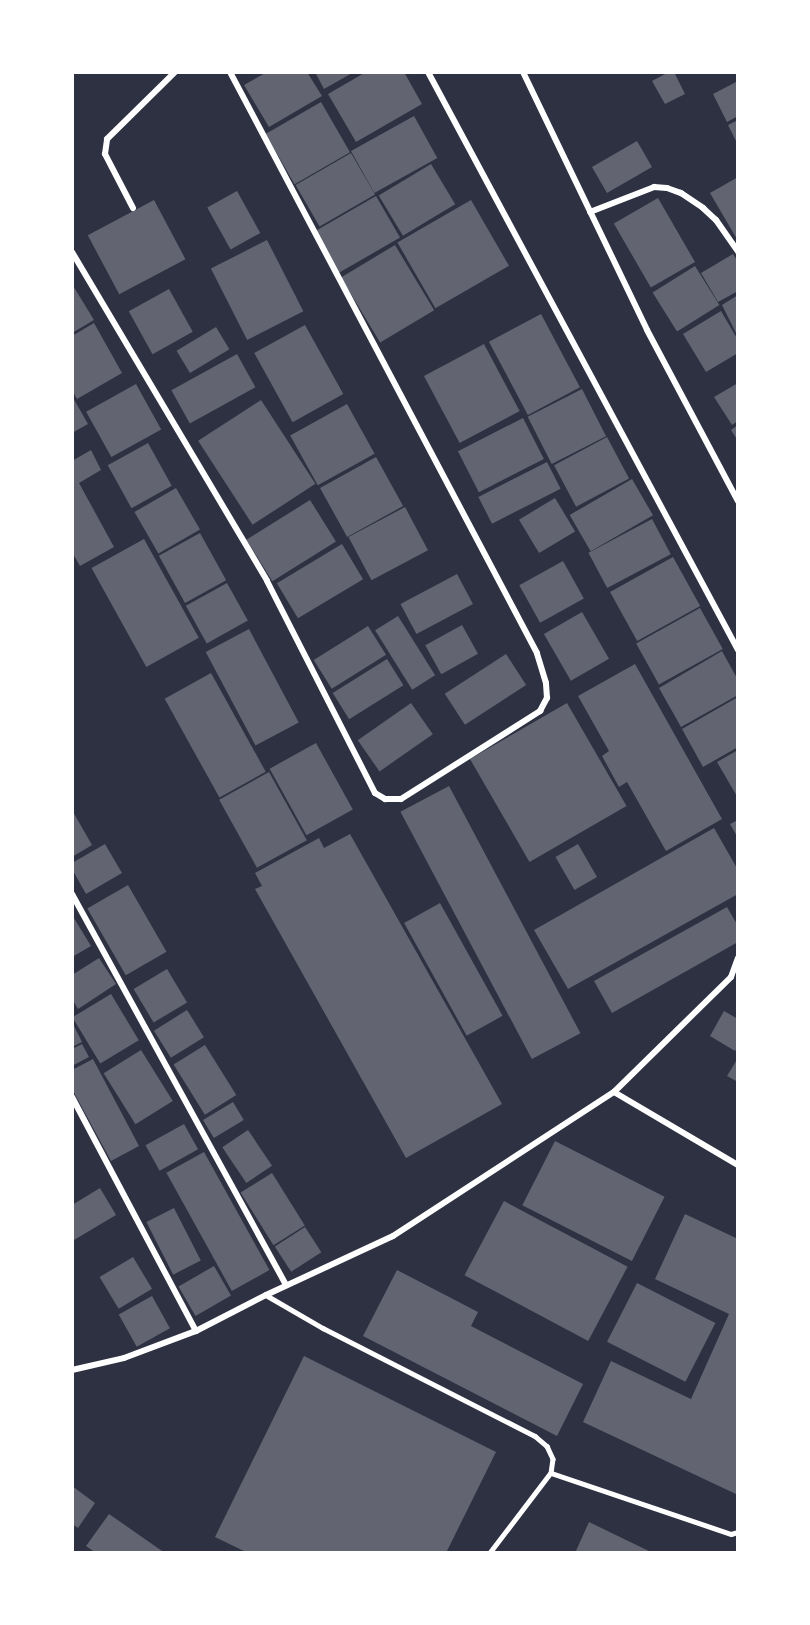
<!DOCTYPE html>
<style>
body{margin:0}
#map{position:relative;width:810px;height:1625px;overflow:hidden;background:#2d3142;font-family:"Source Sans 3",sans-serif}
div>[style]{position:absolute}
.building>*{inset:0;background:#626471;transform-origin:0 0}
.service>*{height:4.5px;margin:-2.25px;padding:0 2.25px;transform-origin:2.25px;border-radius:2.25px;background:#fff}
.minor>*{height:6px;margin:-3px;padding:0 3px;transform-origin:3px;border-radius:3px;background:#fff}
span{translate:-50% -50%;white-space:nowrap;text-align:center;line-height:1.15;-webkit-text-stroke:4.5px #fff;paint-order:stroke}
.frame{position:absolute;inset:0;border:74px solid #fff;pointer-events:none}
</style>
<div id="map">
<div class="building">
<div style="clip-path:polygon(267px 72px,307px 72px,322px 96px,269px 127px,244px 85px)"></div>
<div style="clip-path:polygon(315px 72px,354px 72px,324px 89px)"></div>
<div style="clip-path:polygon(366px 72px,404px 72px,422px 104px,356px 142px,328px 94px)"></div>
<div style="clip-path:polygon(669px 72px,674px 72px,685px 94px,665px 104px,652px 81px)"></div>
<div style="clip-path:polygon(738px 81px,738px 116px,727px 122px,713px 94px)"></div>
<div style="left:321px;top:102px;width:58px;height:64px;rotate:60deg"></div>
<div style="left:414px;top:116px;width:48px;height:72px;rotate:61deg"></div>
<div style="clip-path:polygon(738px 120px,738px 145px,728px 125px)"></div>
<div style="left:637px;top:141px;width:30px;height:52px;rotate:60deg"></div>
<div style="left:351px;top:153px;width:48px;height:64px;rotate:60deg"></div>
<div style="left:431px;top:164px;width:47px;height:61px;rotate:59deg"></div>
<div style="clip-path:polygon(738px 177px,738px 241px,710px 193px)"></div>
<div style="left:237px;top:191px;width:48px;height:34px;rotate:61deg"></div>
<div style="left:376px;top:196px;width:48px;height:72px;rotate:60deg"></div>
<div style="left:658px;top:198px;width:74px;height:51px;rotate:60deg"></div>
<div style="left:154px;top:200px;width:67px;height:75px;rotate:62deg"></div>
<div style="left:471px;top:200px;width:76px;height:85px;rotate:60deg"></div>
<div style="left:267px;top:240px;width:80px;height:63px;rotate:63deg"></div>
<div style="left:395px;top:245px;width:76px;height:63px;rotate:59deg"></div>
<div style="clip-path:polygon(733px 254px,738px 262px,738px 291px,718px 302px,701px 273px)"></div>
<div style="left:695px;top:266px;width:46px;height:50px;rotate:58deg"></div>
<div style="clip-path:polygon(72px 284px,94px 320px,72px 333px)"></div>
<div style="left:169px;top:289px;width:49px;height:46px;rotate:61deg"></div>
<div style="clip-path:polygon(738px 295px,738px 337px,722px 305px)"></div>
<div style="clip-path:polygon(721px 311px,738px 340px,738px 353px,706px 372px,683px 334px)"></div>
<div style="left:541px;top:314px;width:83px;height:59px;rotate:62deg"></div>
<div style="clip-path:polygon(94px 323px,122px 373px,77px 399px,72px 390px,72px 336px)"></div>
<div style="left:305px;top:325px;width:79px;height:58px;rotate:61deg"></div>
<div style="left:216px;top:327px;width:26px;height:46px;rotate:59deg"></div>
<div style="left:484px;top:344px;width:76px;height:68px;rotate:62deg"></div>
<div style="left:237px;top:354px;width:38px;height:75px;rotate:61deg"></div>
<div style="clip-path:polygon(738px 383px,738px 421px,732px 425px,714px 397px)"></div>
<div style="left:136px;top:384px;width:52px;height:57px;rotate:61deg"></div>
<div style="left:582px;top:389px;width:53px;height:61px;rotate:63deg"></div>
<div style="clip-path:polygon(72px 396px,88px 424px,72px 433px)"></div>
<div style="left:261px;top:400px;width:100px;height:75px;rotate:57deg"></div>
<div style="left:347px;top:404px;width:57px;height:65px;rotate:61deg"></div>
<div style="left:523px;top:418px;width:46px;height:73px;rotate:63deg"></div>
<div style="clip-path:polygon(738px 425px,738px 441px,731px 430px)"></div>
<div style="left:607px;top:437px;width:47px;height:60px;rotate:62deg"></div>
<div style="left:148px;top:443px;width:49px;height:46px;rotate:61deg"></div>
<div style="clip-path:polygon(91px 450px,101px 470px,79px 483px,114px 547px,80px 566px,72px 552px,72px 461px)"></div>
<div style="left:376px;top:457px;width:56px;height:64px;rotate:61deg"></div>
<div style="left:547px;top:462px;width:30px;height:77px;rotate:63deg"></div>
<div style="left:632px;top:479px;width:42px;height:72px;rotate:60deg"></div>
<div style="left:176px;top:488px;width:48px;height:48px;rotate:60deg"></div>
<div style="left:555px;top:498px;width:39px;height:42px;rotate:59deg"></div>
<div style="left:310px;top:500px;width:49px;height:75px;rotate:58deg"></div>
<div style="left:405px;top:507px;width:49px;height:64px;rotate:62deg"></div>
<div style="left:652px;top:519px;width:40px;height:72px;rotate:62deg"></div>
<div style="left:200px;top:533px;width:54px;height:47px;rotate:61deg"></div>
<div style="left:144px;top:539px;width:113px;height:60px;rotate:61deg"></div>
<div style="left:342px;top:544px;width:41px;height:76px;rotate:59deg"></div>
<div style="left:673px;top:557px;width:56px;height:72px;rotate:61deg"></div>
<div style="left:563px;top:561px;width:43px;height:50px;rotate:61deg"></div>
<div style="left:457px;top:574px;width:34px;height:64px;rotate:62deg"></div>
<div style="left:227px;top:583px;width:43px;height:47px;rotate:61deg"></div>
<div style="left:700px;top:608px;width:47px;height:73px;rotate:61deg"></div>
<div style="left:582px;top:612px;width:54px;height:44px;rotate:60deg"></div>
<div style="left:398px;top:616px;width:70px;height:27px;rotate:58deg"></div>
<div style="left:462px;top:625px;width:33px;height:42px;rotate:61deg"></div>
<div style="left:368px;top:626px;width:34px;height:64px;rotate:58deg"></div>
<div style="left:249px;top:629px;width:106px;height:49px;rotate:62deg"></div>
<div style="clip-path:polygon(722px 651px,738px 680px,738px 695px,681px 727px,659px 688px)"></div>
<div style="left:506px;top:654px;width:37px;height:73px;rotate:57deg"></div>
<div style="left:387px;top:659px;width:31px;height:64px;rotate:58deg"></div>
<div style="clip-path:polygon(635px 664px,722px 819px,666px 851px,627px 782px,619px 787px,602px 756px,609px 751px,578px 696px)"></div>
<div style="left:211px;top:673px;width:113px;height:53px;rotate:61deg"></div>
<div style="clip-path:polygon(738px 697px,738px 747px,703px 767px,682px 729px)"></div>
<div style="left:411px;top:703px;width:38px;height:65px;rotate:55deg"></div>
<div style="left:567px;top:703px;width:119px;height:112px;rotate:60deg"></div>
<div style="left:316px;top:743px;width:76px;height:53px;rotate:61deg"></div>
<div style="clip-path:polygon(738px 750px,738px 798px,717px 762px)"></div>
<div style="left:269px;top:772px;width:78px;height:57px;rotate:61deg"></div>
<div style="left:449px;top:786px;width:280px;height:55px;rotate:62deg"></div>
<div style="clip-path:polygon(72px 810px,92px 845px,72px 857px)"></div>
<div style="clip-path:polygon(738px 820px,738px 838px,730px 824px)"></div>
<div style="clip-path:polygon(714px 828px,738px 870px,738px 894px,568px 989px,534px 930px)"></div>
<div style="clip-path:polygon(350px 834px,502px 1104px,406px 1158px,255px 889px,262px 886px,255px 873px,319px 838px,324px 848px)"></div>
<div style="clip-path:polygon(105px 844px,122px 873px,86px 894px,72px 869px,72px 863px)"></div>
<div style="left:578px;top:844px;width:38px;height:26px;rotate:60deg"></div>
<div style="left:128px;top:885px;width:77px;height:47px;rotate:60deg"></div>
<div style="left:440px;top:903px;width:129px;height:41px;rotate:61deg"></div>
<div style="clip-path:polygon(727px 907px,738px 926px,738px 942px,612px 1013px,594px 981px)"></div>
<div style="clip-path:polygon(72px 915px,91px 946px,72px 957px)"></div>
<div style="clip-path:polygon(99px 958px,116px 984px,78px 1009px,72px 999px,72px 975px)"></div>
<div style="left:167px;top:969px;width:39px;height:39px;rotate:59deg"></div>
<div style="left:111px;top:994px;width:54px;height:45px;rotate:59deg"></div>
<div style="left:187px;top:1010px;width:32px;height:39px;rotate:58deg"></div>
<div style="clip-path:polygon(724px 1011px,738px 1019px,738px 1046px,735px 1051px,710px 1036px)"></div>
<div style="clip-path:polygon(72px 1022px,82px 1042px,72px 1047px)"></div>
<div style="clip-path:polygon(82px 1044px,89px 1057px,72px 1066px,72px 1049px)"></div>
<div style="left:205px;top:1045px;width:59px;height:37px;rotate:58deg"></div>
<div style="left:141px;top:1050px;width:60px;height:44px;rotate:58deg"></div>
<div style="clip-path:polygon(738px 1058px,738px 1082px,727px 1076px)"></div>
<div style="clip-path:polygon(93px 1059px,139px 1146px,111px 1161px,72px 1089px,72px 1070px)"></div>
<div style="left:233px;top:1102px;width:21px;height:35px;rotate:59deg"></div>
<div style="left:184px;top:1124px;width:29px;height:44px;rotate:61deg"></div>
<div style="left:248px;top:1130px;width:43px;height:31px;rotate:56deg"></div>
<div style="left:555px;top:1141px;width:123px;height:72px;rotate:27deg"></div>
<div style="left:204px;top:1152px;width:135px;height:43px;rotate:61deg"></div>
<div style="left:272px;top:1173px;width:62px;height:37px;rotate:58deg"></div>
<div style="clip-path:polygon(100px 1188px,116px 1215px,74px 1240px,72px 1236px,72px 1205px)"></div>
<div style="left:504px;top:1201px;width:140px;height:84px;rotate:28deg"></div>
<div style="left:174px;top:1208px;width:59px;height:31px;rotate:63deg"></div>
<div style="clip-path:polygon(685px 1214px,738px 1239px,738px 1495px,583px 1422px,611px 1361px,691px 1399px,729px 1314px,655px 1279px)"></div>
<div style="left:305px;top:1227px;width:30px;height:36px;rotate:57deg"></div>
<div style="left:133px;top:1257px;width:37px;height:39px;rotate:59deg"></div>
<div style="left:214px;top:1266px;width:34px;height:41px;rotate:60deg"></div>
<div style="clip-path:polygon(397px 1270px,478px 1312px,471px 1326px,583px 1384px,557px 1436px,363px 1336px)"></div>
<div style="left:637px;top:1283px;width:88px;height:66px;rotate:27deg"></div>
<div style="left:152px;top:1296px;width:37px;height:38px;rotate:61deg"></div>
<div style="clip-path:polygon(304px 1356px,496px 1452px,446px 1553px,248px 1553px,215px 1537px)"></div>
<div style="clip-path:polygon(72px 1486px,95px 1503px,78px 1528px,72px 1524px)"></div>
<div style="clip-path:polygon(109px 1514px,165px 1553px,96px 1553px,86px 1546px)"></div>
<div style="clip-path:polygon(589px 1522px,653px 1553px,575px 1553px)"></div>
</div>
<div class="service">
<div style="left:266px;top:1295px;width:66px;rotate:30.1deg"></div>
<div style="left:323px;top:1328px;width:238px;rotate:27deg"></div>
<div style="left:535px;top:1436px;width:16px;rotate:40deg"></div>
<div style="left:547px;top:1446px;width:14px;rotate:65deg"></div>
<div style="left:553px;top:1459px;width:14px;rotate:98deg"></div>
<div style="left:551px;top:1473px;width:101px;rotate:127.3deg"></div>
<div style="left:551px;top:1473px;width:190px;rotate:18.7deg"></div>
<div style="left:731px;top:1534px;width:7px;rotate:-16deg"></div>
</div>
<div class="minor">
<div style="left:428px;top:72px;width:656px;rotate:61.79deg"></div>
<div style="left:523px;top:72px;width:286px;rotate:64.3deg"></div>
<div style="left:647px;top:330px;width:194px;rotate:62deg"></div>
<div style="left:133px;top:208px;width:61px;rotate:-117.4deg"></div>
<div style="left:105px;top:154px;width:15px;rotate:-82deg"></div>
<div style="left:107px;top:139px;width:95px;rotate:-44.6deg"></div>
<div style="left:590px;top:212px;width:69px;rotate:-21.3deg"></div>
<div style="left:654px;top:187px;width:13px;rotate:4deg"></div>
<div style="left:667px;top:188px;width:15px;rotate:20deg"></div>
<div style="left:681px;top:193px;width:27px;rotate:34deg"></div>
<div style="left:703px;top:208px;width:18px;rotate:43deg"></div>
<div style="left:716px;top:220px;width:39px;rotate:55deg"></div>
<div style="left:72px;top:252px;width:382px;rotate:59.3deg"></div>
<div style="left:267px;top:581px;width:238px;rotate:63deg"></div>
<div style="left:375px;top:793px;width:12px;rotate:31deg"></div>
<div style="left:385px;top:799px;width:16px"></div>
<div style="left:401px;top:799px;width:165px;rotate:-32.3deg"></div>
<div style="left:540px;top:711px;width:15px;rotate:-62deg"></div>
<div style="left:547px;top:698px;width:15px;rotate:-94deg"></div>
<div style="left:546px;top:683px;width:31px;rotate:-107deg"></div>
<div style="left:537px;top:653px;width:657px;rotate:-117.85deg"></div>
<div style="left:72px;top:894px;width:446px;rotate:61.3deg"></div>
<div style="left:614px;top:1092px;width:144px;rotate:30.5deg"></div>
<div style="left:72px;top:1097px;width:265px;rotate:62.1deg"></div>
<div style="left:72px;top:1370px;width:53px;rotate:-13deg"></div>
<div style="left:124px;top:1358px;width:77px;rotate:-20.6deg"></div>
<div style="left:196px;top:1331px;width:79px;rotate:-27.2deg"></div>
<div style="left:266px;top:1295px;width:140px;rotate:-24.9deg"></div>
<div style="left:393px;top:1236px;width:264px;rotate:-33.1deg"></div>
<div style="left:614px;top:1092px;width:164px;rotate:-44.5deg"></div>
<div style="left:731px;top:977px;width:20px;rotate:-70deg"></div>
</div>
<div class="frame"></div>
</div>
